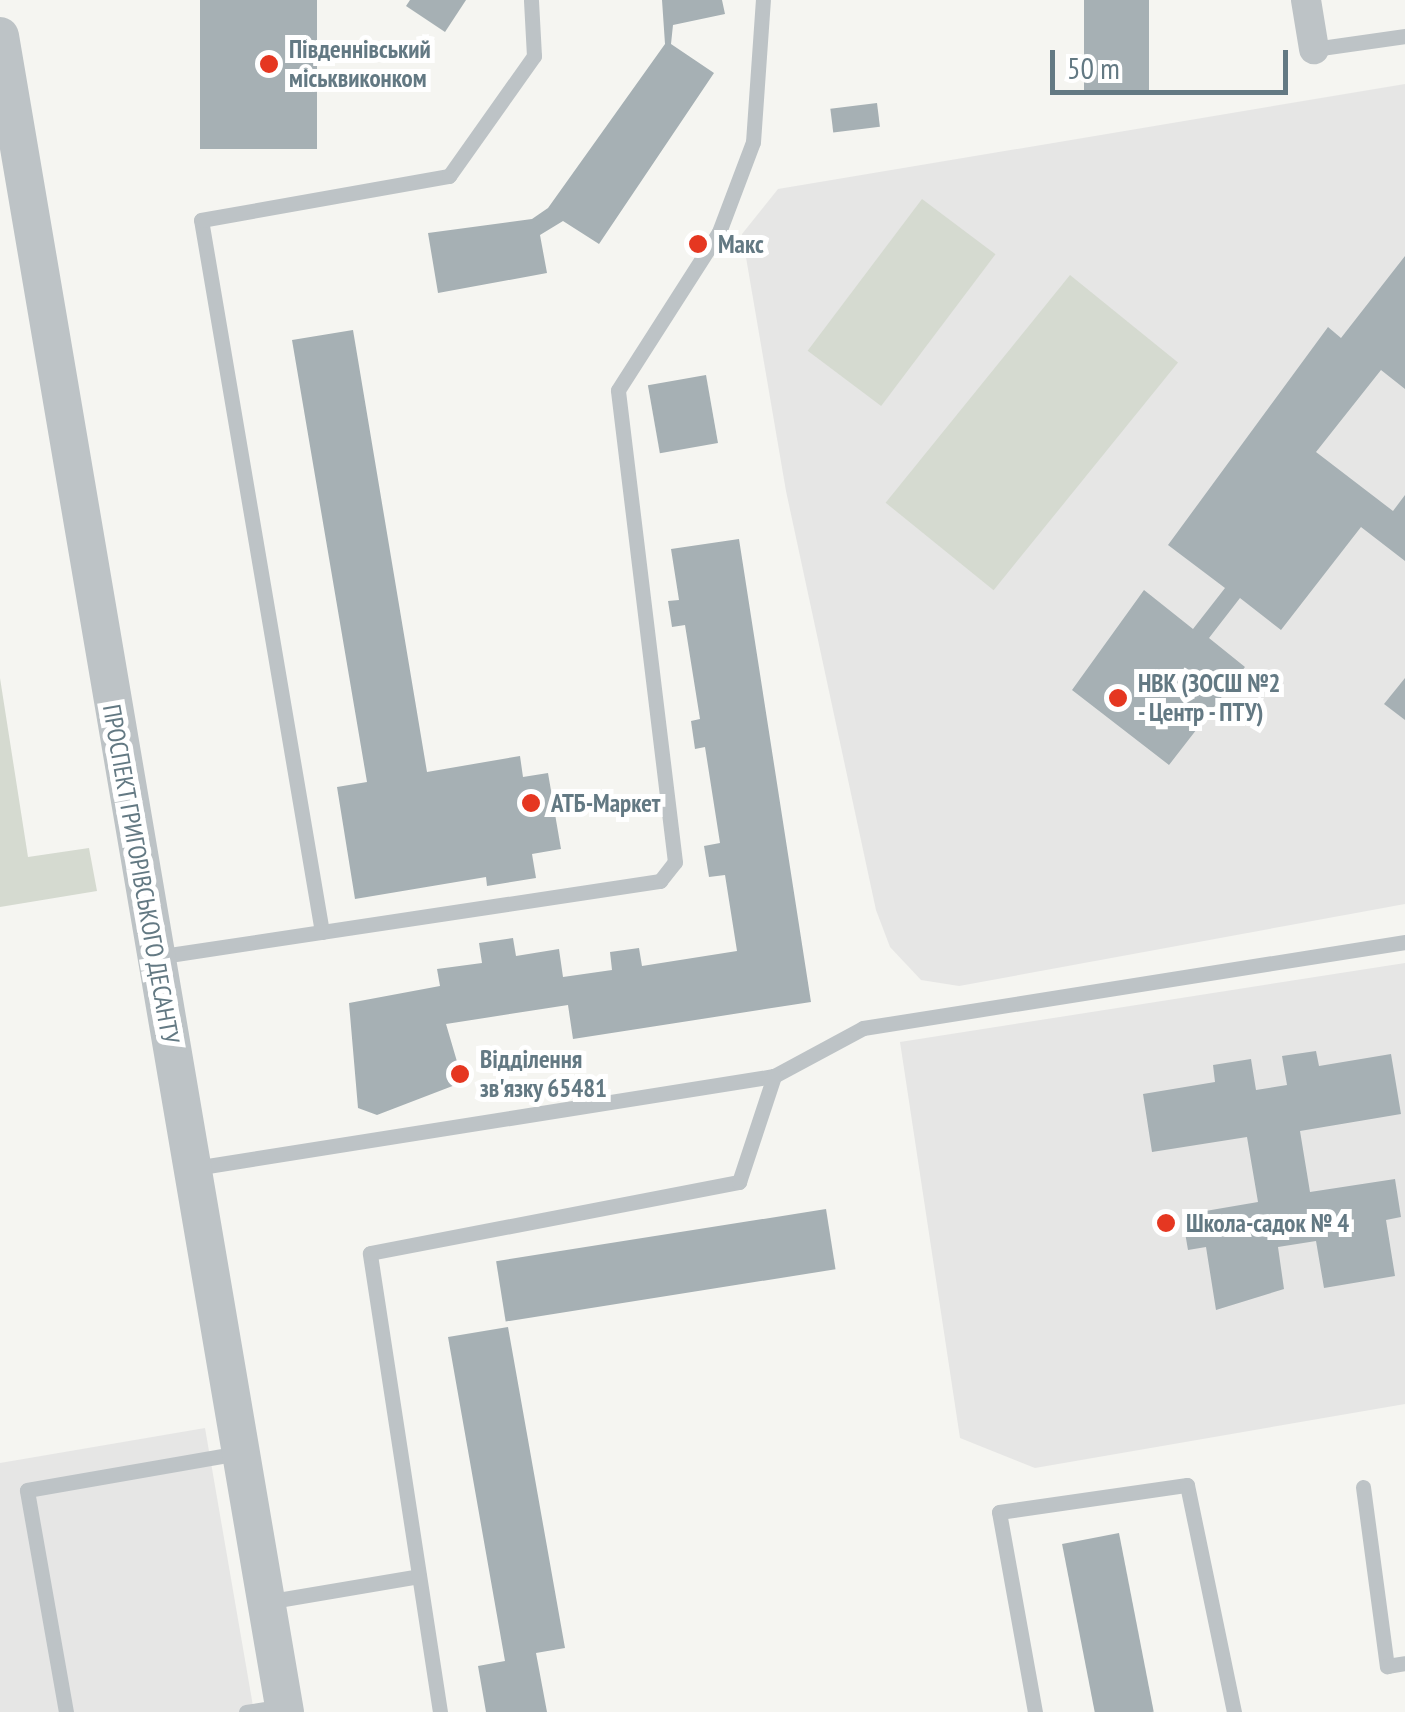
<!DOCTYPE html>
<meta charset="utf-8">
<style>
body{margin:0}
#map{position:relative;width:1405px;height:1712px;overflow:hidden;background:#f5f5f1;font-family:"PT Sans Narrow",sans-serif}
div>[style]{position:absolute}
.built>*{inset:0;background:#e6e6e5}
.green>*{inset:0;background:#d5dad0;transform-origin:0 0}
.building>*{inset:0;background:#a6b0b4;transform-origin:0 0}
.service>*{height:15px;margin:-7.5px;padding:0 7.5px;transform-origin:7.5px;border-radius:7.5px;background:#bdc3c6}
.minor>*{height:30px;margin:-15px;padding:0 15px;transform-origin:15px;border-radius:15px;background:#bdc3c6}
.tertiary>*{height:38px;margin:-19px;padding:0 19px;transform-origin:19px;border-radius:19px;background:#bdc3c6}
.dots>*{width:28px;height:28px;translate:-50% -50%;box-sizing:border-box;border:5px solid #fff;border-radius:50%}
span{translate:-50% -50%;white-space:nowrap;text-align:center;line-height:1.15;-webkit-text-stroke:10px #fff;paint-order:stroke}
.poi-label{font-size:25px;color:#637983;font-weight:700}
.left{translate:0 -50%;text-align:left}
.street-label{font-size:25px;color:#637983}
.scale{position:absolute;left:1050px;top:50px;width:238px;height:45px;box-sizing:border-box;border:5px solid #637983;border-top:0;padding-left:12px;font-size:30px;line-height:35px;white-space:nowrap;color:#637983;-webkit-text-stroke:8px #fff;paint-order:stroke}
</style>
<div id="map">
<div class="built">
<div style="clip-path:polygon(1405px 84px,1405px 904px,959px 986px,921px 980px,890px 947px,876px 910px,786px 491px,742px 234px,778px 189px)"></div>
<div style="clip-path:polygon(1405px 963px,1405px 1404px,1035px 1468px,960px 1438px,900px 1042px)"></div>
<div style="clip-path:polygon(205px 1428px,254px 1712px,0 1712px,0 1463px)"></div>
</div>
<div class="green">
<div style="left:922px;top:199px;width:92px;height:190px;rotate:37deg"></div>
<div style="left:1070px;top:275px;width:139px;height:293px;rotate:39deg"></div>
<div style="clip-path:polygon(0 678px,28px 857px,89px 848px,97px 891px,0 907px)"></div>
</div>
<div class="building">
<div style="left:200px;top:0;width:117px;height:149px"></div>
<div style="clip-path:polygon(410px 0,466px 0,445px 32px,406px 6px)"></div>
<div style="clip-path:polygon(662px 0,722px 0,725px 14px,673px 25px,671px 44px,714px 73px,599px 244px,563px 221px,540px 235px,547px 273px,438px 293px,428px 233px,532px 219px,548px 208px,665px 44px)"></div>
<div style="left:1084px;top:0;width:65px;height:92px"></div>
<div style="left:877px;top:103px;width:24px;height:47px;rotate:83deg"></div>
<div style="clip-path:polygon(1405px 256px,1405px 389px,1381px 370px,1316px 452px,1393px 511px,1405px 495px,1405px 561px,1361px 527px,1281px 630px,1240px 598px,1209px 638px,1245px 667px,1169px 765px,1072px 690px,1144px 590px,1193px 629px,1225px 588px,1168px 545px,1328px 327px,1341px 338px)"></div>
<div style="clip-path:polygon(353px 330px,427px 772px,520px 756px,523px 777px,548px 773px,561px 849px,532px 854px,536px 878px,487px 886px,486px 877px,355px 899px,337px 787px,367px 782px,292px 340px)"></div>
<div style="left:706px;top:375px;width:69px;height:59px;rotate:80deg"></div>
<div style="clip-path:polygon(739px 539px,811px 1002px,573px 1039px,568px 1005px,446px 1024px,463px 1082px,377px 1115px,358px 1108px,349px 1003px,440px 986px,437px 969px,482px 963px,479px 943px,513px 938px,516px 956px,559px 949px,563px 977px,612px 970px,610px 952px,639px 948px,642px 966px,737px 951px,725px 875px,709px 877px,704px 846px,720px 843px,705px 747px,695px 749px,691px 721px,700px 719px,685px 625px,672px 627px,668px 601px,679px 600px,671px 549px)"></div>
<div style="clip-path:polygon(1405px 678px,1405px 720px,1384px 704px)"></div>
<div style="clip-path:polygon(1316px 1051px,1319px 1066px,1391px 1054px,1401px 1114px,1300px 1131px,1310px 1192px,1395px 1179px,1401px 1217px,1386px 1220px,1395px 1276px,1324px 1288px,1316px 1241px,1278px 1247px,1284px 1289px,1216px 1310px,1206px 1247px,1188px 1250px,1182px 1215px,1258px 1202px,1247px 1137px,1152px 1152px,1143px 1094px,1215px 1082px,1213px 1065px,1251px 1059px,1256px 1090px,1287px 1085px,1282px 1056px)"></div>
<div style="left:826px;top:1209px;width:61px;height:334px;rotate:81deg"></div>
<div style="clip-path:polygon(508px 1327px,565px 1648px,536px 1653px,547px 1712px,486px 1712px,478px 1666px,505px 1661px,448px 1337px)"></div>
<div style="left:1119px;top:1533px;width:182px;height:58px;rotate:79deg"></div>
</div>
<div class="service">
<div style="left:1314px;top:49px;width:92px;rotate:-8.1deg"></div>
<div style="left:322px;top:932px;width:722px;rotate:-99.64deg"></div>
<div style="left:201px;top:220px;width:252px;rotate:-10.1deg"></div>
<div style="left:449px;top:176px;width:147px;rotate:-54.7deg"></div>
<div style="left:534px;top:56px;width:56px;rotate:-93.1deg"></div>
<div style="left:156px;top:957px;width:510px;rotate:-8.58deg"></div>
<div style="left:660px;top:881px;width:24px;rotate:-52deg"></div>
<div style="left:675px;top:862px;width:475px;rotate:-96.9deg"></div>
<div style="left:618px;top:390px;width:188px;rotate:-57.4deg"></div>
<div style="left:719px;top:232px;width:96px;rotate:-69.3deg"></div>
<div style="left:753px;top:142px;width:142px;rotate:-86deg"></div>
<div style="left:195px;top:1168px;width:586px;rotate:-9.03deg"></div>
<div style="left:774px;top:1076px;width:101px;rotate:-28.3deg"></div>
<div style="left:863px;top:1028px;width:549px;rotate:-9.02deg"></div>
<div style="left:1363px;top:1487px;width:181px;rotate:82.4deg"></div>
<div style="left:1387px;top:1666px;width:18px;rotate:-9deg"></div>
<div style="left:266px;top:1602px;width:155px;rotate:-9.6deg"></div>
<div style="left:66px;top:1712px;width:225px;rotate:-100deg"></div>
<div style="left:27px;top:1490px;width:216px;rotate:-9.9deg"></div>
<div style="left:246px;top:1712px;width:37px;rotate:-9deg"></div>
<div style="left:440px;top:1712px;width:464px;rotate:-98.7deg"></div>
<div style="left:370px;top:1253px;width:376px;rotate:-10.9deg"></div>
<div style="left:739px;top:1182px;width:112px;rotate:-71.7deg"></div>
<div style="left:1035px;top:1712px;width:203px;rotate:-100.2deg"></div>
<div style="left:999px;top:1512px;width:190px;rotate:-8.2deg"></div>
<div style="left:1187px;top:1485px;width:232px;rotate:78.3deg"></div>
</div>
<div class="minor">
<div style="left:1306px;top:0;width:50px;rotate:80.7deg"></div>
</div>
<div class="tertiary">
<div style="left:0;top:36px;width:1700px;rotate:80.35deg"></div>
</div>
<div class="dots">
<div style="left:269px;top:64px;background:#e53721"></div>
<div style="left:698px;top:244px;background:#e53721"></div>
<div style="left:1118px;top:698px;background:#e53721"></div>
<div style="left:531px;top:803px;background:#e53721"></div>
<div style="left:460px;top:1074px;background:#e53721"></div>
<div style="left:1166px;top:1223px;background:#e53721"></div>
</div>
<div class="poi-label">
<span class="left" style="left:289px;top:64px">Південнівський<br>міськвиконком</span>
<span class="left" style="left:718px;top:244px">Макс</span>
<span class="left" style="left:1138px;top:698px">НВК (ЗОСШ №2<br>- Центр - ПТУ)</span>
<span class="left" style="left:551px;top:803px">АТБ-Маркет</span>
<span class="left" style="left:480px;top:1074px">Відділення<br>зв'язку 65481</span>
<span class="left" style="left:1186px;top:1223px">Школа-садок № 4</span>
</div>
<div class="street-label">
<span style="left:141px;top:874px;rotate:80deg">ПРОСПЕКТ ГРИГОРІВСЬКОГО ДЕСАНТУ</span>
</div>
<div class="scale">50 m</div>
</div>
